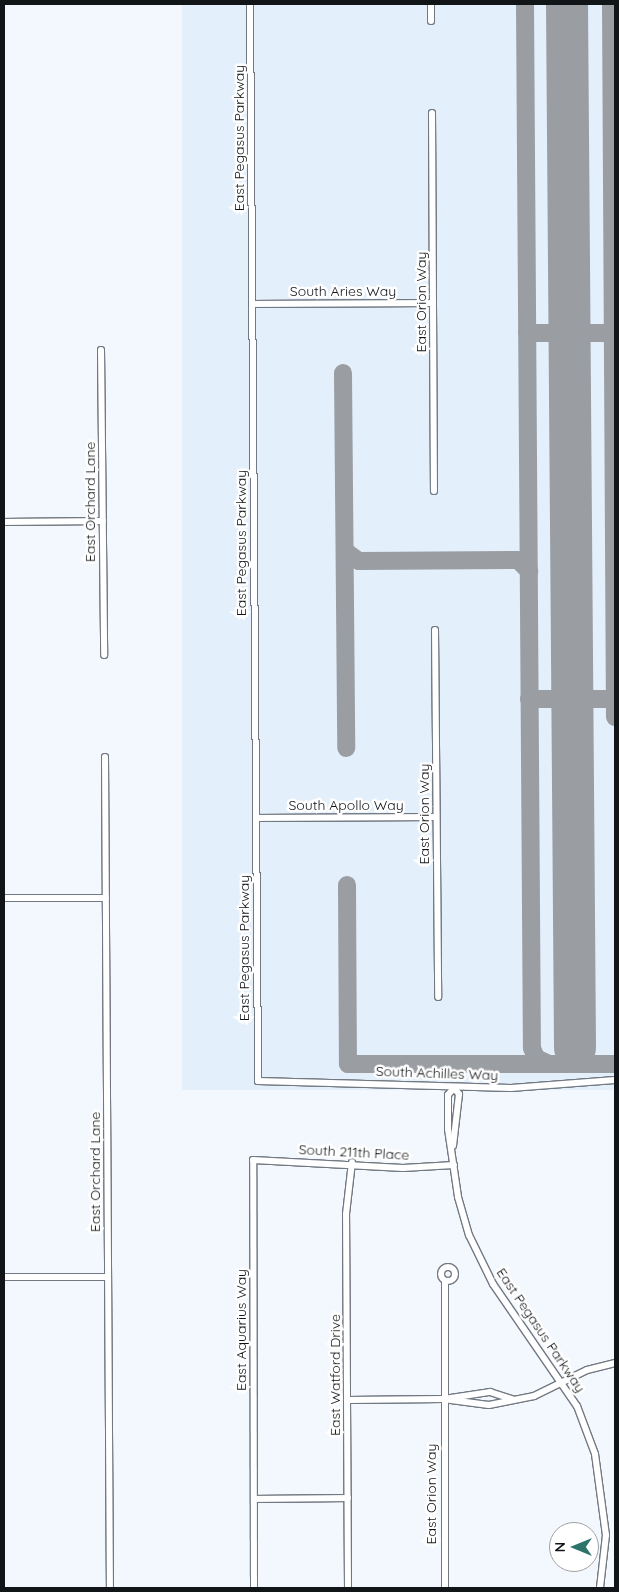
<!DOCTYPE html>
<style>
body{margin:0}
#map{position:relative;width:619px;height:1592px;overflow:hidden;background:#f3f8fe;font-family:Quicksand,sans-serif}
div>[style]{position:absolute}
.built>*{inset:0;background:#e4effc;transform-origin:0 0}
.taxiway>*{height:18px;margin:-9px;padding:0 9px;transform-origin:9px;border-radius:9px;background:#9a9ea3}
.runway>*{height:42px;margin:-21px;padding:0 21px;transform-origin:21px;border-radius:21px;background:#9a9ea3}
.roads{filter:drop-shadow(1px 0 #727982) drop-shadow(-1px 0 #727982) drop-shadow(0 1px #727982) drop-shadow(0 -1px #727982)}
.minor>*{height:6px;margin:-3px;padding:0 3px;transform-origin:3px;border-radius:3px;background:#fff}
.minor>.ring{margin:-3px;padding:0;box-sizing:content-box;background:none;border:6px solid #fff;border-radius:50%}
span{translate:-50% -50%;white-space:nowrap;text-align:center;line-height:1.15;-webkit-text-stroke:5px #fff;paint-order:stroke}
.street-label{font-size:14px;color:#121518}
.frame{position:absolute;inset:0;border:5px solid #121518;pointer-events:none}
.north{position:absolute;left:549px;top:1522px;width:50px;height:50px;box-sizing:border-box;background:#fff;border:1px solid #a0a1a3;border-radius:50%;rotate:270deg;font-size:14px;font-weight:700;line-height:20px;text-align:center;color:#121518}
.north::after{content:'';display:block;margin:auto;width:18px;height:22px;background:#2c736a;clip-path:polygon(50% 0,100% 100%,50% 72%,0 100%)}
</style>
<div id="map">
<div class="built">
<div style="left:182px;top:4px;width:433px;height:1086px"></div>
</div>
<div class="taxiway">
<div style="left:525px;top:4px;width:1044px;rotate:89.62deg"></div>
<div style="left:532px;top:1048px;width:11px;rotate:68deg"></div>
<div style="left:536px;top:1058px;width:14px;rotate:25deg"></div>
<div style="left:611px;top:4px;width:713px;rotate:89.68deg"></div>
<div style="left:527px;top:333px;width:86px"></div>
<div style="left:343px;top:373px;width:375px;rotate:89.5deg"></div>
<div style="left:345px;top:551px;width:17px;rotate:36deg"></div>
<div style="left:359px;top:561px;width:159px;rotate:-0.4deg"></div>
<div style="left:518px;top:560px;width:16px;rotate:45deg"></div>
<div style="left:529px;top:699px;width:86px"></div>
<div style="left:347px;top:885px;width:179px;rotate:89.7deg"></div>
<div style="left:348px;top:1064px;width:267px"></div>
</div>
<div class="runway">
<div style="left:567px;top:4px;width:1044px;rotate:89.56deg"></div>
</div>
<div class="roads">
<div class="minor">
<div style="left:250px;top:4px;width:1077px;rotate:89.57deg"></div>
<div style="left:258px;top:1081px;width:253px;rotate:1.6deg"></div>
<div style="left:511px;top:1088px;width:104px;rotate:-4.4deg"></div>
<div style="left:431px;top:4px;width:17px;rotate:90deg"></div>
<div style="left:432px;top:113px;width:378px;rotate:89.7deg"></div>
<div style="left:252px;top:304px;width:181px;rotate:-0.3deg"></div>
<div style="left:101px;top:350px;width:305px;rotate:89.4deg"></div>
<div style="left:4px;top:522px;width:99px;rotate:-0.6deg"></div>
<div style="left:435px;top:630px;width:367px;rotate:89.5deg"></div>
<div style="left:105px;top:757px;width:831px;rotate:89.66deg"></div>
<div style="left:256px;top:818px;width:180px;rotate:-0.3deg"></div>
<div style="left:4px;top:898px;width:102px"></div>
<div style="left:453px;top:1146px;width:52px;rotate:-83.4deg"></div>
<div style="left:459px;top:1094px;width:8px;rotate:-130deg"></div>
<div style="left:454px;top:1088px;width:9px;rotate:131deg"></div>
<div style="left:448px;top:1095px;width:34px;rotate:90deg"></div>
<div style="left:448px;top:1129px;width:69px;rotate:81.6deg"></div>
<div style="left:458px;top:1197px;width:40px;rotate:74deg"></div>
<div style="left:469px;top:1235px;width:55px;rotate:63.9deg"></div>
<div style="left:493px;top:1284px;width:148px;rotate:55.5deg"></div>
<div style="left:577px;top:1406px;width:51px;rotate:69.4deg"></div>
<div style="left:595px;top:1454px;width:82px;rotate:82.3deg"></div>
<div style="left:606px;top:1535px;width:53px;rotate:96.5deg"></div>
<div class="ring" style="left:441px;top:1267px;width:8px;height:8px"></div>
<div style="left:4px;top:1277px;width:104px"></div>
<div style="left:444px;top:1399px;width:47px;rotate:-8.7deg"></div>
<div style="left:490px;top:1392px;width:23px;rotate:18deg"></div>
<div style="left:348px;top:1400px;width:95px;rotate:-0.6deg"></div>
<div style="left:443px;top:1399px;width:46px;rotate:7.4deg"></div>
<div style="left:489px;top:1405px;width:46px;rotate:-11.3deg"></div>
<div style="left:534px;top:1396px;width:59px;rotate:-26.1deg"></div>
<div style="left:587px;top:1370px;width:29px;rotate:-14deg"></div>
<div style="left:254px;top:1499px;width:94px;rotate:-0.6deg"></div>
<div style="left:254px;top:1588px;width:428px;rotate:-90.1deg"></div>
<div style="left:253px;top:1160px;width:150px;rotate:3.1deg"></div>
<div style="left:403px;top:1168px;width:51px;rotate:-3.4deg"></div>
<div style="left:348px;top:1588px;width:374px;rotate:-90.3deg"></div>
<div style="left:346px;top:1214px;width:52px;rotate:-83.4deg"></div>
<div style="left:445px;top:1588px;width:307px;rotate:-90deg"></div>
</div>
</div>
<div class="street-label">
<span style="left:239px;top:138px;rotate:-90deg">East Pegasus Parkway</span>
<span style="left:343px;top:291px">South Aries Way</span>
<span style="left:421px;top:302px;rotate:-90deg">East Orion Way</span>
<span style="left:90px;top:502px;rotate:-90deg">East Orchard Lane</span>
<span style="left:241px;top:543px;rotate:-90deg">East Pegasus Parkway</span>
<span style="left:346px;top:805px">South Apollo Way</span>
<span style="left:424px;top:814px;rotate:-90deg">East Orion Way</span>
<span style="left:244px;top:948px;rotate:-90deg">East Pegasus Parkway</span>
<span style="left:437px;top:1073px;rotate:2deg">South Achilles Way</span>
<span style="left:354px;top:1152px;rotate:3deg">South 211th Place</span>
<span style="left:95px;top:1172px;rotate:-90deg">East Orchard Lane</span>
<span style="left:241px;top:1330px;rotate:-90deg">East Aquarius Way</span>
<span style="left:541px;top:1330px;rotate:56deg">East Pegasus Parkway</span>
<span style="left:335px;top:1375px;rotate:-90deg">East Watford Drive</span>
<span style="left:431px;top:1494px;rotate:-90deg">East Orion Way</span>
</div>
<div class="frame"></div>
<div class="north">N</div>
</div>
